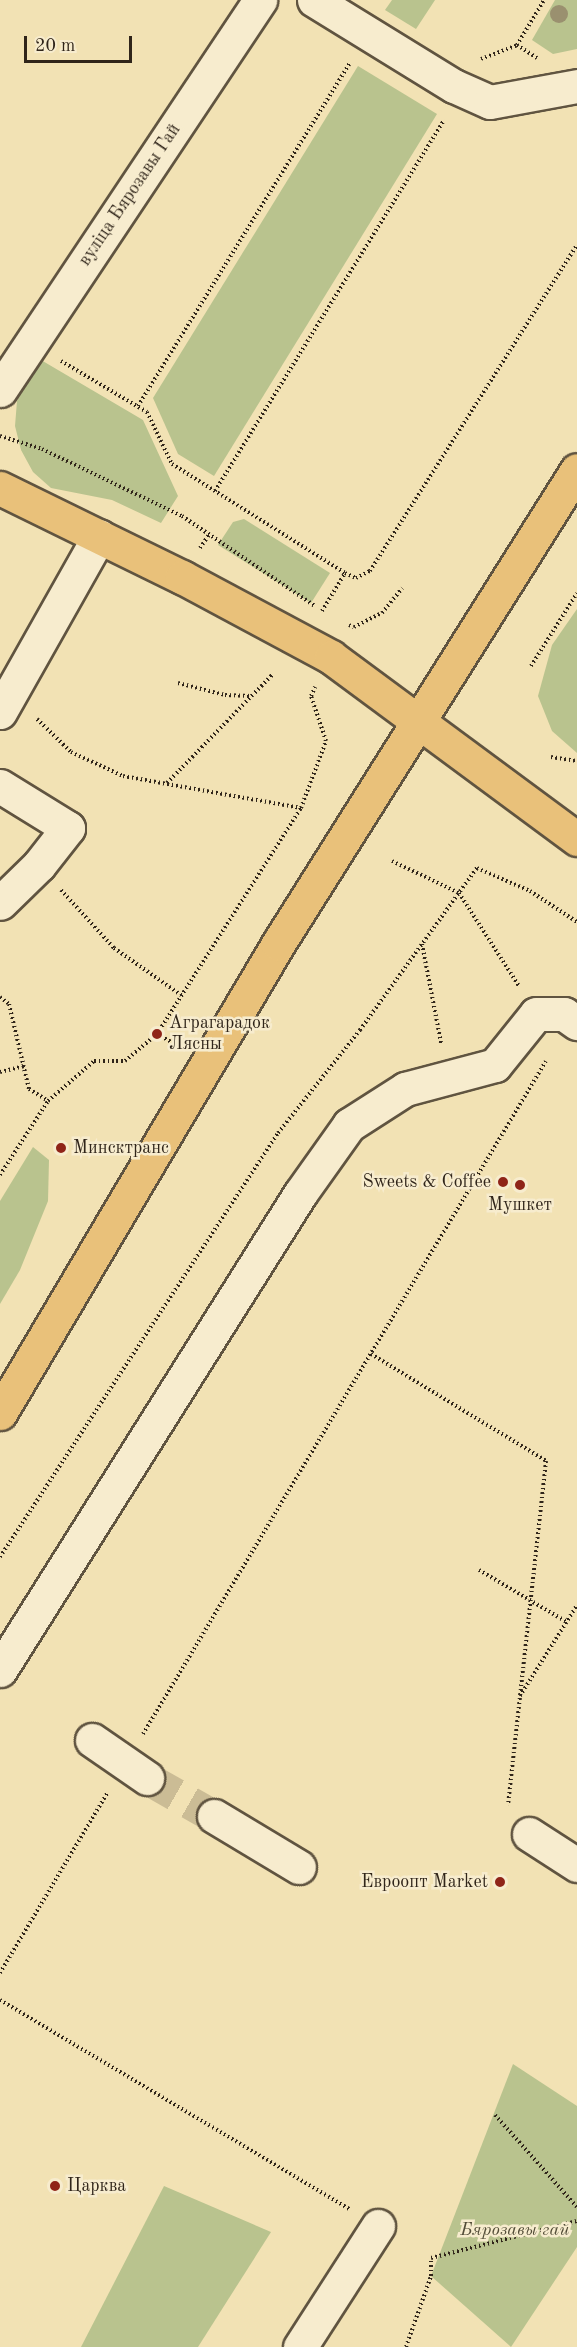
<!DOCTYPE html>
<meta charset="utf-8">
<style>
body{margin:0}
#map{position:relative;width:577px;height:2347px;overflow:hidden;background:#f2e2b4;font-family:"Old Standard TT",serif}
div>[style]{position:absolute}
.green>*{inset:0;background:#b9c38e}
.minor-tunnel>*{height:33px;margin-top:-16.5px;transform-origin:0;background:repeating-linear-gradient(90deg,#cbbc95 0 33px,transparent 0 49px)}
.path>*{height:4px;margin-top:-2px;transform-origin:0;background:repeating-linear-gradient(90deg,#30251a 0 1.5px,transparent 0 4.5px)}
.roads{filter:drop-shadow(2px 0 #605440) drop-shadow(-2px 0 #605440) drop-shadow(0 2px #605440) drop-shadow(0 -2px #605440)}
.minor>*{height:33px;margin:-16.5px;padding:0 16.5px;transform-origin:16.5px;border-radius:16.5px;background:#f7ecce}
.major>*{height:33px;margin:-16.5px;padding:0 16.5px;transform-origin:16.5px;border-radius:16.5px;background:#e9c17a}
.trees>*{width:18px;height:18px;margin:-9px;border-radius:50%;background:#9a906f}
.dots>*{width:16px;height:16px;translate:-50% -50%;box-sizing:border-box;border:3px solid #f7ecce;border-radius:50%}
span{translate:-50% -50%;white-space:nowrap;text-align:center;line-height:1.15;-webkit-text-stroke:5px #f7ecce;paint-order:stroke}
.street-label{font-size:18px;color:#30251a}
.poi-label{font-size:18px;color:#30251a}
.left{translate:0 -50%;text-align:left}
.right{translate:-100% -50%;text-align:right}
.park-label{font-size:18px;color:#524c37;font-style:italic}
.scale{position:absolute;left:24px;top:36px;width:108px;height:27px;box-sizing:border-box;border:3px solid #30251a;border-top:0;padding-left:8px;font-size:18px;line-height:21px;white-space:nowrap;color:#30251a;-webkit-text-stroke:4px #f7ecce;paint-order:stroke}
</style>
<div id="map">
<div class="green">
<div style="clip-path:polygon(392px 0,435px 0,416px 29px,385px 10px)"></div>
<div style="clip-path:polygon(555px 0,577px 0,577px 49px,553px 54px,532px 40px)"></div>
<div style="clip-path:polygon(358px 66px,437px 114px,214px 476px,178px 454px,153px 398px)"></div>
<div style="clip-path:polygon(41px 360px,143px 420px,178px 496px,161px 523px,112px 500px,51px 488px,33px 472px,21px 450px,15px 426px,17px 401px,26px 379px)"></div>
<div style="clip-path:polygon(244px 519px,330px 573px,311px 603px,218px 545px,233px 522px)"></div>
<div style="clip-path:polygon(577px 609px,577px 753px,552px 731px,538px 696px,552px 645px)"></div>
<div style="clip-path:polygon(33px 1147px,49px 1160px,48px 1201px,20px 1270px,0 1304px,0 1201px)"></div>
<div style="clip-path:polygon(513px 2064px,577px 2106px,577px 2247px,511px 2347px,431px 2276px)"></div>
<div style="clip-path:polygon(164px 2186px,271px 2232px,198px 2347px,81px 2347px)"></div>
</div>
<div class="minor-tunnel">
<div style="left:147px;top:1778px;width:77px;rotate:29.6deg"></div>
</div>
<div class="path">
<div style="left:537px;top:58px;width:24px;rotate:-147deg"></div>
<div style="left:517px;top:45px;width:52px;rotate:-59deg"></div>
<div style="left:481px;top:59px;width:39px;rotate:-21deg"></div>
<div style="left:61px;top:361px;width:100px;rotate:30.7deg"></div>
<div style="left:147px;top:412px;width:58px;rotate:64.3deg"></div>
<div style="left:172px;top:464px;width:204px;rotate:32.2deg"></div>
<div style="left:138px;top:406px;width:403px;rotate:-58.3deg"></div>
<div style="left:0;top:436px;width:44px;rotate:17.2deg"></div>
<div style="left:42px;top:449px;width:155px;rotate:25.6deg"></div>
<div style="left:182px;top:516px;width:161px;rotate:34.1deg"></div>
<div style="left:215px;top:491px;width:436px;rotate:-58.3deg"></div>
<div style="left:200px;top:548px;width:18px;rotate:-56deg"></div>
<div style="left:322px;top:611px;width:44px;rotate:-58.8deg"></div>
<div style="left:345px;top:573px;width:12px;rotate:24deg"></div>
<div style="left:356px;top:578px;width:16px;rotate:-27deg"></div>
<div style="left:370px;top:571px;width:386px;rotate:-57.6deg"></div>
<div style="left:349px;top:625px;width:5px;rotate:22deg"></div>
<div style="left:354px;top:627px;width:31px;rotate:-27deg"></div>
<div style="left:382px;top:613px;width:32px;rotate:-51deg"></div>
<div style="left:531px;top:666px;width:86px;rotate:-57.8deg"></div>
<div style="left:178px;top:683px;width:49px;rotate:14.3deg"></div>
<div style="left:225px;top:695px;width:26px;rotate:2deg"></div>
<div style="left:37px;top:719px;width:47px;rotate:44.1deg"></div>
<div style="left:71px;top:752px;width:57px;rotate:24.8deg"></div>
<div style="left:123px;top:776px;width:181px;rotate:10.2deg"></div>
<div style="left:551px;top:757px;width:26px;rotate:9deg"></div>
<div style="left:167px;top:783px;width:151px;rotate:-45.8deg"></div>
<div style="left:392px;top:861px;width:74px;rotate:25.5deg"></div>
<div style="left:459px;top:893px;width:111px;rotate:57.2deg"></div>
<div style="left:61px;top:890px;width:79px;rotate:47.6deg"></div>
<div style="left:114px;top:948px;width:82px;rotate:35deg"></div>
<div style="left:422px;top:944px;width:101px;rotate:79.1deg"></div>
<div style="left:0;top:997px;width:11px;rotate:38deg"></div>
<div style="left:9px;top:1004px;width:87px;rotate:76.8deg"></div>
<div style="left:29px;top:1089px;width:22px;rotate:32deg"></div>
<div style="left:157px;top:1034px;width:23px;rotate:29deg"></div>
<div style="left:0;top:1072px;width:25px;rotate:-14deg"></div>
<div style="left:0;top:1175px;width:88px;rotate:-57deg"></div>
<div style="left:48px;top:1101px;width:61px;rotate:-41deg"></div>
<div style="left:94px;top:1061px;width:31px"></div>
<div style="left:125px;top:1061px;width:42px;rotate:-40.2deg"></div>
<div style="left:157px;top:1034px;width:268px;rotate:-57.5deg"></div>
<div style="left:301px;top:808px;width:72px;rotate:-69.5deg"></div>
<div style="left:326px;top:741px;width:47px;rotate:-108.4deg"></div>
<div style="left:311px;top:696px;width:10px;rotate:-66deg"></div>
<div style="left:371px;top:1354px;width:205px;rotate:31.4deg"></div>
<div style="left:546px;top:1461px;width:346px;rotate:96.3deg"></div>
<div style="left:0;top:1557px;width:507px;rotate:-56.75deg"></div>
<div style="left:278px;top:1133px;width:132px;rotate:-51.5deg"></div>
<div style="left:360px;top:1030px;width:200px;rotate:-54.2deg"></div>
<div style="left:477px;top:868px;width:58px;rotate:23.5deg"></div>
<div style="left:530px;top:891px;width:56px;rotate:33.4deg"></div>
<div style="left:479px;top:1570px;width:102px;rotate:30.6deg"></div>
<div style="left:520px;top:1696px;width:107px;rotate:-57.9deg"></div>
<div style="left:143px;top:1734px;width:784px;rotate:-59.09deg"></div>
<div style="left:0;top:1973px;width:211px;rotate:-59.2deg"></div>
<div style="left:0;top:2000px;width:407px;rotate:30.9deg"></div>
<div style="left:495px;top:2115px;width:123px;rotate:48.3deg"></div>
<div style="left:406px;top:2347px;width:75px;rotate:-70.6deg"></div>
<div style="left:431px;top:2276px;width:18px;rotate:-90deg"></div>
<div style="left:431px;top:2258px;width:151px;rotate:-14.2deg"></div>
</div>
<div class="roads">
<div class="minor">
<div style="left:314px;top:0;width:164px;rotate:31.6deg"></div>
<div style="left:454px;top:86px;width:39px;rotate:24deg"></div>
<div style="left:490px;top:102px;width:88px;rotate:-10.4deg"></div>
<div style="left:0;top:390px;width:469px;rotate:-56.3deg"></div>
<div style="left:0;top:712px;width:202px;rotate:-60.6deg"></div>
<div style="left:0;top:786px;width:80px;rotate:31.7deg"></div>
<div style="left:68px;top:828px;width:47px;rotate:128.1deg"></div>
<div style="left:39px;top:865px;width:54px;rotate:135.7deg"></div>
<div style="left:0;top:1670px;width:563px;rotate:-57.78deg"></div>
<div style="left:300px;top:1194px;width:85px;rotate:-54.6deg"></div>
<div style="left:349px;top:1125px;width:67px;rotate:-32.7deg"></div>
<div style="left:405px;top:1089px;width:93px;rotate:-14.9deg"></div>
<div style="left:495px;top:1065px;width:65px;rotate:-51.2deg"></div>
<div style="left:536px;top:1014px;width:28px"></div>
<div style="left:564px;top:1014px;width:16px;rotate:35deg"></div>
<div style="left:92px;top:1740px;width:67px;rotate:34.6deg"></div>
<div style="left:214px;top:1816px;width:99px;rotate:31deg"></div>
<div style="left:529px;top:1834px;width:57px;rotate:32.9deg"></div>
<div style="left:300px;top:2347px;width:144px;rotate:-57.2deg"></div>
</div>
<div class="major">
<div style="left:0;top:488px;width:203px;rotate:26.1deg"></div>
<div style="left:182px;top:577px;width:169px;rotate:28.2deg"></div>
<div style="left:331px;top:657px;width:306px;rotate:36.5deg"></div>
<div style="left:0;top:1413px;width:545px;rotate:-59.34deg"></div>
<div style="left:278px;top:944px;width:560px;rotate:-57.76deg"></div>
</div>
</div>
<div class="trees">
<div style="left:559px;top:14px"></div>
</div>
<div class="dots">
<div style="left:157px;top:1034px;background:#8f2418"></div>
<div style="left:61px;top:1148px;background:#8f2418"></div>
<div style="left:503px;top:1182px;background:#8f2418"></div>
<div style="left:520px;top:1185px;background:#8f2418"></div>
<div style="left:500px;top:1882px;background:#8f2418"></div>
<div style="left:55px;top:2186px;background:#8f2418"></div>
</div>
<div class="street-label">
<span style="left:130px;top:195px;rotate:-56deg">вуліца Бярозавы Гай</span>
</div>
<div class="poi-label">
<span class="left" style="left:169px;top:1034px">Аграгарадок<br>Лясны</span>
<span class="left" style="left:73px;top:1148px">Минсктранс</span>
<span class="right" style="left:491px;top:1182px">Sweets &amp; Coffee</span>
<span style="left:520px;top:1205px">Мушкет</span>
<span class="right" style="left:488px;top:1882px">Евроопт Market</span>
<span class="left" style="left:67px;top:2186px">Царква</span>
</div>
<div class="park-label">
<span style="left:515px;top:2230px">Бярозавы гай</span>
</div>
<div class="scale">20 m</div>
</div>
